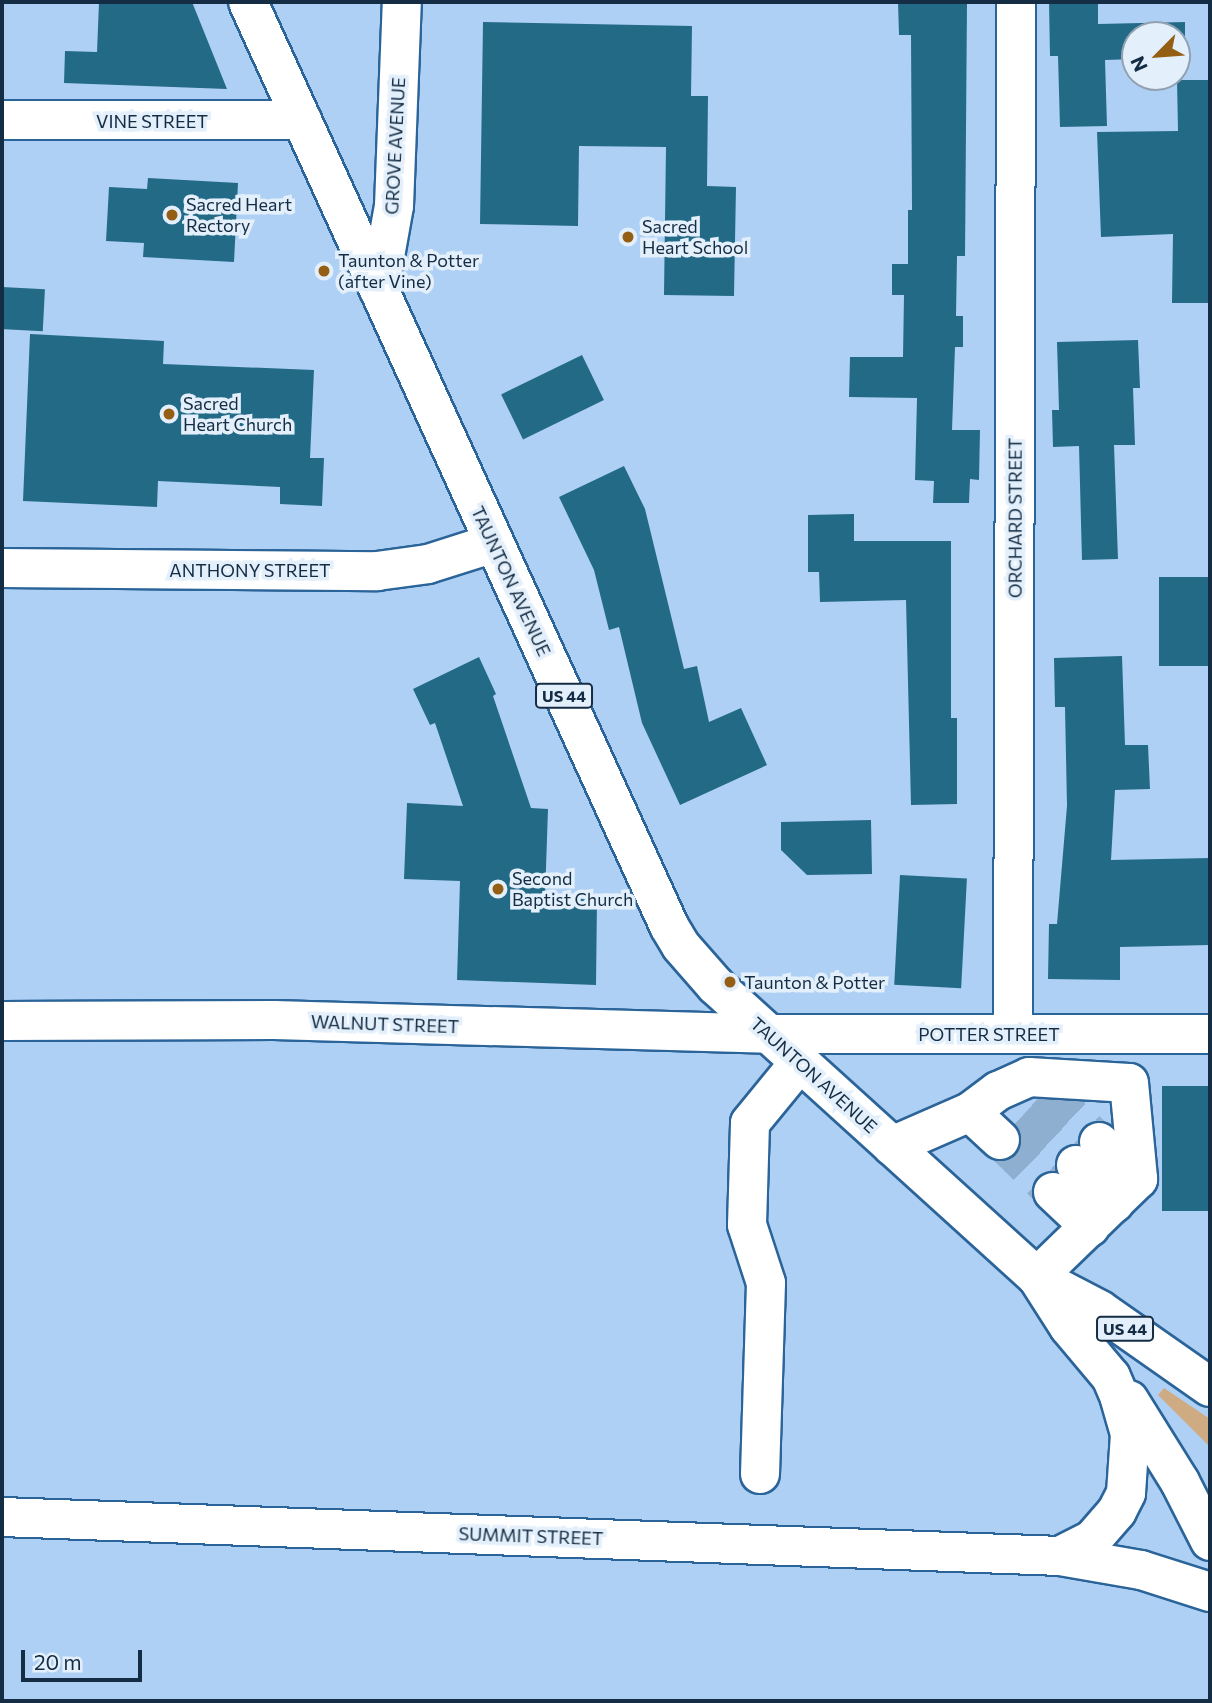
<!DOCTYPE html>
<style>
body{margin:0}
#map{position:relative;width:1212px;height:1703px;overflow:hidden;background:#aed0f4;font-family:Commissioner,sans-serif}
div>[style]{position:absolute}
.green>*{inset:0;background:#cfab84}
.building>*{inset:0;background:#236a87;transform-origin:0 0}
.minor-tunnel>*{height:38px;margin-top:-19px;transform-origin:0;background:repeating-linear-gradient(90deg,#8fafd1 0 38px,transparent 0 57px)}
.roads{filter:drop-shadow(2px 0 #2b6499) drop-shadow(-2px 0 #2b6499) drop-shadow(0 2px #2b6499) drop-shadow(0 -2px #2b6499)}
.minor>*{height:38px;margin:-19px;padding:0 19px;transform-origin:19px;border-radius:19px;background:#fff}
.highway>*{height:38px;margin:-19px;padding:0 19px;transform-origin:19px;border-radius:19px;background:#fff}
.dots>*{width:19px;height:19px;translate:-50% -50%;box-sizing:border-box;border:4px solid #e3effb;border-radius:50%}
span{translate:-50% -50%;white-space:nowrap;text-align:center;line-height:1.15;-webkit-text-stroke:7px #e3effb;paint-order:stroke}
.shield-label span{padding:2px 5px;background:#e3effb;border:2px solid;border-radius:5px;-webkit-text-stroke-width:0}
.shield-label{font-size:16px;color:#152d44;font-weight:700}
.street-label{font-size:18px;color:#152d44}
.poi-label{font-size:18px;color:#152d44}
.left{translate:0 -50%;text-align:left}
.frame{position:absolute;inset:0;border:4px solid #152d44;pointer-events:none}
.north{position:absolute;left:1121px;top:21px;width:70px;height:70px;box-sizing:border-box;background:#e3effb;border:2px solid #91a1b2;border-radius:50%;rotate:245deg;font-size:19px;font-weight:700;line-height:28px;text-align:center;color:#152d44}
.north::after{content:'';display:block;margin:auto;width:24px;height:32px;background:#945f14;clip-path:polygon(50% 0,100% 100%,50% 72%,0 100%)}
.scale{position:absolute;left:21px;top:1650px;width:121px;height:32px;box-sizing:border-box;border:4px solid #152d44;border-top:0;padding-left:9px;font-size:21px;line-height:24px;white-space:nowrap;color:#152d44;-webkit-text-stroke:5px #e3effb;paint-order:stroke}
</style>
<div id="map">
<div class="green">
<div style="clip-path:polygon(1164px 1388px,1210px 1419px,1210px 1447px,1158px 1395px)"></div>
</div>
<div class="building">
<div style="clip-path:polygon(99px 2px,192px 2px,227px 89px,64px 83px,65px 51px,97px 52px)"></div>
<div style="clip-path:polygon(898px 2px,967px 2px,965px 256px,957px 256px,956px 316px,963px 316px,963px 347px,955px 347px,952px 430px,980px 430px,979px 480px,970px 479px,969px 503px,933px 503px,934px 481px,915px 480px,917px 398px,849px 397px,850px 357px,903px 357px,904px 295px,892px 295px,892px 264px,908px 264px,908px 210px,912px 210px,911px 35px,899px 35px)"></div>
<div style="clip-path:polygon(1049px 2px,1098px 2px,1098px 24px,1185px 22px,1185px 58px,1177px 58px,1177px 35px,1135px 35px,1135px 59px,1105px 60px,1107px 126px,1060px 127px,1058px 56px,1050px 56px)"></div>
<div style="clip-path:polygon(483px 22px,692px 26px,691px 96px,708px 96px,707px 186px,736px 187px,734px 296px,664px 295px,666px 147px,579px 146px,578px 226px,480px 224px)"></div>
<div style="clip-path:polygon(1177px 80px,1210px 80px,1210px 303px,1172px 303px,1173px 234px,1101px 237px,1097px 132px,1178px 131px)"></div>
<div style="clip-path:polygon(148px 178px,238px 183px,234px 262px,143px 257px,144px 243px,106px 241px,109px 187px,147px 189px)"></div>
<div style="left:2px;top:287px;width:43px;height:42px;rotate:3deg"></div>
<div style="clip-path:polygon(30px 334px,164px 341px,163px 364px,314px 370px,310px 458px,324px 458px,322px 506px,280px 504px,280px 487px,158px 481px,157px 507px,23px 501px)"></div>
<div style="clip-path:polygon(1138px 340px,1140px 388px,1133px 388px,1135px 445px,1114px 445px,1118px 559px,1082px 560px,1079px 446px,1053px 447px,1052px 410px,1059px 410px,1057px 342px)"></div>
<div style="left:582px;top:355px;width:50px;height:90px;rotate:64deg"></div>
<div style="clip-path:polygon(624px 466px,645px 509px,684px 669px,697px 666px,709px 722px,741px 708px,767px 765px,680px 805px,642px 723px,619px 627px,609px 630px,594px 570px,559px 497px)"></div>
<div style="clip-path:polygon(854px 514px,854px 541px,951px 541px,951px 718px,957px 718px,957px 804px,911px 805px,906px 600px,820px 602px,819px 572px,808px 572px,808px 515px)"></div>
<div style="left:1210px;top:577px;width:89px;height:51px;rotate:90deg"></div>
<div style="clip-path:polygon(1122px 656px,1125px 745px,1148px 745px,1150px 789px,1115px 790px,1111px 860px,1210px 858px,1210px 945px,1120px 947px,1120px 980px,1048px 979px,1049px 924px,1057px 924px,1067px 806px,1065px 707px,1055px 707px,1054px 658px)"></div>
<div style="clip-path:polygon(479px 657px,496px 694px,493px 696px,531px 808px,548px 809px,545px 897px,597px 900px,596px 985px,457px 980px,460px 881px,404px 879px,407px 803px,463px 806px,435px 723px,430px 725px,413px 689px)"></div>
<div style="clip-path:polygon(871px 820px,872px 874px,807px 875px,781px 850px,781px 822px)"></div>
<div style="left:900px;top:875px;width:67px;height:110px;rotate:3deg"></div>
<div style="left:1162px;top:1086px;width:48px;height:125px"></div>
</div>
<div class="minor-tunnel">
<div style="left:1045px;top:1091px;width:74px;rotate:43.4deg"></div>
<div style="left:1023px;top:1115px;width:73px;rotate:43.3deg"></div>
<div style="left:1000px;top:1140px;width:74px;rotate:44.5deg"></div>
</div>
<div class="roads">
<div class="minor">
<div style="left:2px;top:120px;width:300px"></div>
<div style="left:379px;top:290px;width:85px;rotate:-79.9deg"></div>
<div style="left:394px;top:206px;width:204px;rotate:-87.8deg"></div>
<div style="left:2px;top:568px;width:375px;rotate:0.5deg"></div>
<div style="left:377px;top:571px;width:51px;rotate:-7.8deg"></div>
<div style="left:428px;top:564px;width:69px;rotate:-17.7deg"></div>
<div style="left:2px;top:1021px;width:272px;rotate:-0.2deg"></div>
<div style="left:274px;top:1020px;width:494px;rotate:1.6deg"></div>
<div style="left:768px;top:1034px;width:442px"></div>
<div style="left:1013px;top:1034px;width:1032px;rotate:-89.83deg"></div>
<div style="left:970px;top:1112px;width:41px;rotate:43deg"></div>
<div style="left:1099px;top:1142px;width:54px;rotate:43.5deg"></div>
<div style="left:892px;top:1146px;width:85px;rotate:-23.6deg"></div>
<div style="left:970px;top:1112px;width:35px;rotate:-37deg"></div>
<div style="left:998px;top:1091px;width:34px;rotate:-24deg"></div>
<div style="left:1029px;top:1077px;width:100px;rotate:3.4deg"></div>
<div style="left:1129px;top:1083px;width:96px;rotate:84.6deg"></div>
<div style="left:1138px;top:1179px;width:141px;rotate:135.9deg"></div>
<div style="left:1076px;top:1165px;width:54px;rotate:45deg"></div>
<div style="left:1053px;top:1192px;width:51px;rotate:43.4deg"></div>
<div style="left:1129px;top:1400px;width:97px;rotate:58.1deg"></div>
<div style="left:1180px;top:1482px;width:66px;rotate:63deg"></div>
<div style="left:760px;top:1474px;width:191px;rotate:-88.2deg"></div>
<div style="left:766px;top:1283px;width:61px;rotate:-108.1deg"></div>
<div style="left:747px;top:1225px;width:102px;rotate:-88.3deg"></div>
<div style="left:750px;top:1123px;width:79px;rotate:-50.7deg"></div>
<div style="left:2px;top:1517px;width:1059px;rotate:2.11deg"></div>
<div style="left:1060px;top:1556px;width:82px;rotate:9.8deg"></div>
<div style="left:1141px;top:1570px;width:72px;rotate:17.7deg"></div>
<div style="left:1060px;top:1556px;width:36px;rotate:-27deg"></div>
<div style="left:1092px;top:1540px;width:38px;rotate:-49deg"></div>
<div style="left:1117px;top:1511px;width:20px;rotate:-63deg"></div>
<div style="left:1126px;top:1493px;width:59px;rotate:-86.1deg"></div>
<div style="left:1130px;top:1434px;width:37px;rotate:-106deg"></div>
<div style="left:1120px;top:1398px;width:23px;rotate:-113deg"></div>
</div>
<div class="highway">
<div style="left:248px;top:2px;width:1015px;rotate:65.5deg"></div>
<div style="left:669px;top:926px;width:23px;rotate:59deg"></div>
<div style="left:681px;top:946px;width:53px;rotate:48.8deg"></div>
<div style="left:716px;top:986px;width:433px;rotate:42.2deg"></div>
<div style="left:1037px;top:1277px;width:59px;rotate:57.4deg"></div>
<div style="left:1069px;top:1327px;width:65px;rotate:50deg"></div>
<div style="left:1037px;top:1277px;width:71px;rotate:27.6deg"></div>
<div style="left:1100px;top:1310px;width:134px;rotate:35deg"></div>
</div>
</div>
<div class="dots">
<div style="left:172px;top:215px;background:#945f14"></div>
<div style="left:628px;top:237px;background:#945f14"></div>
<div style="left:324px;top:271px;background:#945f14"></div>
<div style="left:169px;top:414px;background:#945f14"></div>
<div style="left:498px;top:889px;background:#945f14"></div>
<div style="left:730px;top:982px;background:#945f14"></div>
</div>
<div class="shield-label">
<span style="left:564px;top:696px">US 44</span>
<span style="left:1125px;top:1329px">US 44</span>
</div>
<div class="street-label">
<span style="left:152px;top:121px">VINE STREET</span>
<span style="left:395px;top:146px;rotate:-87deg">GROVE AVENUE</span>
<span style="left:1015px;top:518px;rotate:-90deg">ORCHARD STREET</span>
<span style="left:250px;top:570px">ANTHONY STREET</span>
<span style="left:511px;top:581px;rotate:65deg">TAUNTON AVENUE</span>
<span style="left:385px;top:1024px;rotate:2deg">WALNUT STREET</span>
<span style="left:989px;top:1034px">POTTER STREET</span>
<span style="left:814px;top:1075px;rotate:42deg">TAUNTON AVENUE</span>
<span style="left:531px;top:1536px;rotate:2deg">SUMMIT STREET</span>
</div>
<div class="poi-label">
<span class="left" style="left:186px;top:215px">Sacred Heart<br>Rectory</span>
<span class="left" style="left:642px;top:237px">Sacred<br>Heart School</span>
<span class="left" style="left:338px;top:271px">Taunton &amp; Potter<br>(after Vine)</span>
<span class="left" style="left:183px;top:414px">Sacred<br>Heart Church</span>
<span class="left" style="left:512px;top:889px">Second<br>Baptist Church</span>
<span class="left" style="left:744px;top:982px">Taunton &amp; Potter</span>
</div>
<div class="frame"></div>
<div class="north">N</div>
<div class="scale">20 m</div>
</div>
